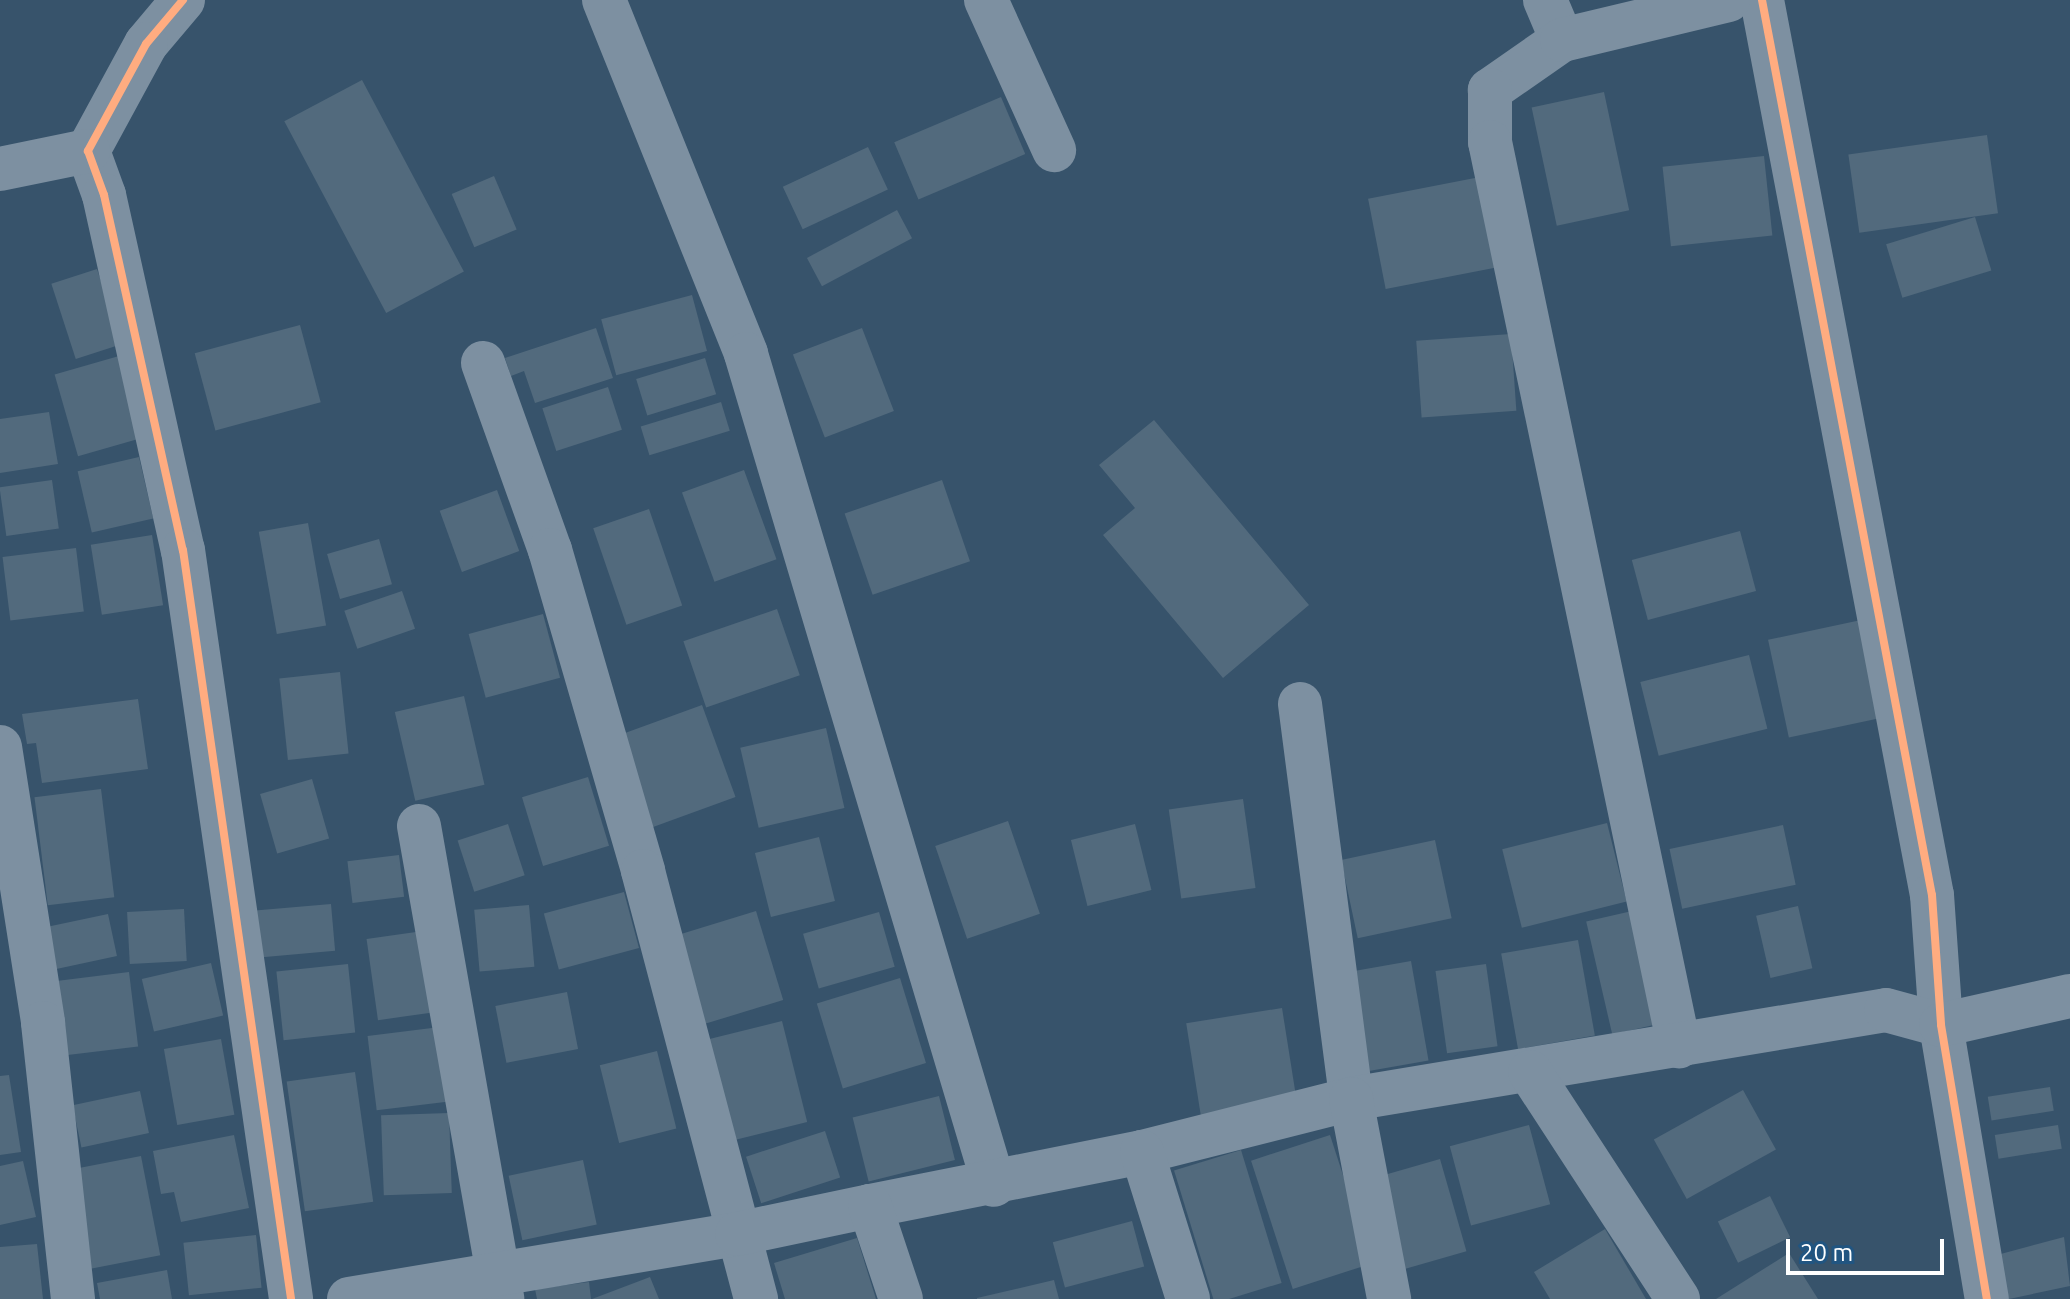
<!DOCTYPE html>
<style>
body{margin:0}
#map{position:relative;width:2070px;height:1299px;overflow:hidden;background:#37536b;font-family:Ubuntu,sans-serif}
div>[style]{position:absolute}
.building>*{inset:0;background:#526a7d;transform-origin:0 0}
.minor>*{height:44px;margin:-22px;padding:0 22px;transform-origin:22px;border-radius:22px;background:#7d90a1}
.cycleway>*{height:8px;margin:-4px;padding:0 4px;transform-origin:4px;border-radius:4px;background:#ffac80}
span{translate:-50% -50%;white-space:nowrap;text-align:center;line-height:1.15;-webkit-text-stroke:7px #215581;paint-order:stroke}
.scale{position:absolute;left:1786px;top:1239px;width:158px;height:36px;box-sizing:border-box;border:4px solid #fff;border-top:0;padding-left:10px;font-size:24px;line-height:28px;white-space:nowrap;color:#fff;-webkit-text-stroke:6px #215581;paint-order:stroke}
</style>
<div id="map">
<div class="building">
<div style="left:362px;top:80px;width:217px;height:88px;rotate:62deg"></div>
<div style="left:1604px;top:92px;width:121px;height:74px;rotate:78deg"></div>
<div style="left:1001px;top:97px;width:62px;height:116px;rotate:67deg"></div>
<div style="left:1987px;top:135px;width:79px;height:140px;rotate:82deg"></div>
<div style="left:868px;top:147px;width:47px;height:94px;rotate:65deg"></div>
<div style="left:1764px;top:156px;width:80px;height:102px;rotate:84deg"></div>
<div style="left:494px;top:176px;width:58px;height:46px;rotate:67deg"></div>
<div style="left:1480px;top:177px;width:92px;height:114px;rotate:79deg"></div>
<div style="left:897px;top:210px;width:32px;height:102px;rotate:62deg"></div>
<div style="left:1975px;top:217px;width:56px;height:93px;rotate:73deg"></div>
<div style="left:97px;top:269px;width:79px;height:48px;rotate:72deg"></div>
<div style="left:692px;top:295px;width:58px;height:94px;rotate:75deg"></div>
<div style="left:300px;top:325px;width:80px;height:109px;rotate:75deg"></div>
<div style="clip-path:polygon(596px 328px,613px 378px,535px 403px,524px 371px,511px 376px,505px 358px)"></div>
<div style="left:862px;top:328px;width:89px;height:74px;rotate:69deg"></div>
<div style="left:1511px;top:334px;width:77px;height:95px;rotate:86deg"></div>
<div style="left:119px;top:356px;width:85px;height:67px;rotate:74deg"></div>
<div style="left:705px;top:358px;width:38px;height:72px;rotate:73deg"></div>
<div style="left:608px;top:387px;width:45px;height:69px;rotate:72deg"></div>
<div style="left:721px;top:402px;width:30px;height:84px;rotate:73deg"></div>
<div style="clip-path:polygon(49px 412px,58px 464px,0 473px,0 419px)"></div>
<div style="clip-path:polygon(1154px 420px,1309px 605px,1223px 678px,1103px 535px,1135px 508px,1099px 465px)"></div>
<div style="left:139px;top:457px;width:63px;height:63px;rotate:77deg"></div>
<div style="left:744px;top:470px;width:95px;height:66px;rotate:70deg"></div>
<div style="left:52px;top:480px;width:49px;height:53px;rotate:82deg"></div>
<div style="left:942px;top:480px;width:86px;height:103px;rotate:71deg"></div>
<div style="left:497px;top:490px;width:65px;height:61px;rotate:70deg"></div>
<div style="left:649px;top:509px;width:102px;height:59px;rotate:71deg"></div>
<div style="left:308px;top:523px;width:104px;height:50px;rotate:80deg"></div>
<div style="left:1740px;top:531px;width:62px;height:112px;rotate:75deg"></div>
<div style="left:152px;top:535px;width:71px;height:62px;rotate:81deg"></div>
<div style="left:379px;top:539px;width:47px;height:54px;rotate:74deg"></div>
<div style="left:76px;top:548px;width:64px;height:74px;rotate:83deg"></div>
<div style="left:402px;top:591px;width:40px;height:61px;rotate:71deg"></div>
<div style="left:777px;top:609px;width:70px;height:99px;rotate:71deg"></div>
<div style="left:543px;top:614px;width:66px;height:77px;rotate:75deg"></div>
<div style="left:1861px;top:620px;width:100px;height:95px;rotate:78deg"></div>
<div style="left:1749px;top:655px;width:76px;height:112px;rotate:76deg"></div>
<div style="left:340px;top:672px;width:82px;height:61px;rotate:84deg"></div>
<div style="left:464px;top:696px;width:91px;height:71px;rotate:77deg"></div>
<div style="clip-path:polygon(138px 699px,148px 769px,42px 783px,36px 743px,27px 744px,22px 714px)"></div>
<div style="left:702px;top:705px;width:98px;height:95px;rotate:70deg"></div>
<div style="left:826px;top:728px;width:82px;height:88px;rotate:77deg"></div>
<div style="left:588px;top:777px;width:72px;height:69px;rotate:73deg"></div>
<div style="left:312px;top:779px;width:62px;height:54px;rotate:74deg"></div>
<div style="left:101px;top:789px;width:109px;height:67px;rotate:83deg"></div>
<div style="left:1243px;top:799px;width:90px;height:75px;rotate:82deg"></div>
<div style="left:1008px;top:821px;width:98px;height:77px;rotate:71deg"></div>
<div style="left:1607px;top:823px;width:81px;height:108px;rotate:76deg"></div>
<div style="left:508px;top:824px;width:54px;height:53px;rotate:72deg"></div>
<div style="left:1135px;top:824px;width:68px;height:66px;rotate:76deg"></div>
<div style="left:1783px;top:825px;width:61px;height:116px;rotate:78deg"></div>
<div style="left:819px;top:837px;width:66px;height:66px;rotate:76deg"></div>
<div style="left:1435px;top:840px;width:80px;height:96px;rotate:78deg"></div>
<div style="left:399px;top:855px;width:42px;height:52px;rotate:83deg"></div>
<div style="left:624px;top:892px;width:58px;height:83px;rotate:75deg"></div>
<div style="left:331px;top:904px;width:47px;height:76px;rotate:85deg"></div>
<div style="left:529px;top:905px;width:62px;height:55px;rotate:85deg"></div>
<div style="left:1798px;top:906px;width:64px;height:43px;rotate:77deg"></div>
<div style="left:184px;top:909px;width:52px;height:57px;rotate:87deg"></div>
<div style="left:756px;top:911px;width:93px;height:86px;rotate:73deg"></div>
<div style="left:1632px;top:911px;width:116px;height:47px;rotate:77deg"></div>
<div style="left:879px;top:912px;width:57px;height:79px;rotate:74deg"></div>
<div style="left:108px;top:914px;width:43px;height:69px;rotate:78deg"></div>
<div style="left:423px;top:931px;width:82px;height:57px;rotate:82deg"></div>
<div style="left:1578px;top:940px;width:97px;height:78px;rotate:80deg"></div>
<div style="left:1411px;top:961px;width:101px;height:62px;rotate:80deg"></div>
<div style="left:211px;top:963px;width:54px;height:71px;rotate:77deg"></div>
<div style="left:348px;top:964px;width:69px;height:72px;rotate:84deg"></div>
<div style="left:1486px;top:964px;width:83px;height:51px;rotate:82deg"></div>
<div style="left:129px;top:972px;width:75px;height:73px;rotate:83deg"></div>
<div style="left:900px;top:978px;width:89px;height:87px;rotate:73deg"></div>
<div style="left:567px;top:992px;width:58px;height:73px;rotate:79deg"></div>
<div style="left:1282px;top:1008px;width:94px;height:97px;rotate:81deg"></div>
<div style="left:782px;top:1021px;width:104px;height:82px;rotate:76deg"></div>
<div style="left:440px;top:1027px;width:75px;height:73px;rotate:83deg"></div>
<div style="left:221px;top:1039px;width:77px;height:58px;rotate:80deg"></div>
<div style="left:657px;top:1051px;width:80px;height:59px;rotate:76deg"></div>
<div style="left:355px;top:1072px;width:131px;height:69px;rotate:82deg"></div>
<div style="clip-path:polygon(9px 1075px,21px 1152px,0 1155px,0 1076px)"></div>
<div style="left:2050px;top:1087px;width:24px;height:63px;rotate:81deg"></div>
<div style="left:1743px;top:1090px;width:68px;height:102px;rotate:61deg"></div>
<div style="left:140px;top:1091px;width:43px;height:69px;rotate:78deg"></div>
<div style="left:939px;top:1096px;width:66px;height:89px;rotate:76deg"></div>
<div style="left:449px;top:1113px;width:80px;height:68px;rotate:88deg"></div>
<div style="left:1529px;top:1125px;width:82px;height:82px;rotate:75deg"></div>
<div style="left:2058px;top:1125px;width:24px;height:64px;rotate:81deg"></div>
<div style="left:825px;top:1131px;width:49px;height:83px;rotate:72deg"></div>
<div style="clip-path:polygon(234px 1135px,249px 1208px,181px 1222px,174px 1192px,161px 1194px,153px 1151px)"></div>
<div style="left:1330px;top:1135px;width:135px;height:83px;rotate:72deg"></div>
<div style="left:1241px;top:1150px;width:139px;height:70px;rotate:73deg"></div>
<div style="left:141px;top:1156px;width:101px;height:71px;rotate:79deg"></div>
<div style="left:1440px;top:1159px;width:96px;height:67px;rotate:74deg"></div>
<div style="left:583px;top:1160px;width:66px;height:76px;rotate:78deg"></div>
<div style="clip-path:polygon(23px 1161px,36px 1217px,0 1225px,0 1166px)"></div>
<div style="left:1770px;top:1196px;width:46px;height:58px;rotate:64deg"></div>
<div style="left:1132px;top:1221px;width:47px;height:82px;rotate:75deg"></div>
<div style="clip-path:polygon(1605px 1229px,1646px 1299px,1550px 1299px,1534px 1272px)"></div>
<div style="left:256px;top:1235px;width:53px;height:73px;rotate:84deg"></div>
<div style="clip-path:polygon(2064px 1237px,2070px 1286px,2009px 1299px,1997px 1255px)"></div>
<div style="clip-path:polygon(857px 1238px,876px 1299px,785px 1299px,774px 1263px)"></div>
<div style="clip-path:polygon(37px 1244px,43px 1299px,0 1299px,0 1247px)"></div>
<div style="clip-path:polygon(1789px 1253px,1818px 1299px,1716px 1299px)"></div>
<div style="clip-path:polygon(167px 1270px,172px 1299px,100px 1299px,97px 1283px)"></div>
<div style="clip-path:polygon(650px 1277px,659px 1299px,592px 1299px)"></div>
<div style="clip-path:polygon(1054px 1280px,1059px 1299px,977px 1299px,977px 1298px)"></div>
<div style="clip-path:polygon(589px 1282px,591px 1299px,537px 1299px,535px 1289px)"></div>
</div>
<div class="minor">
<div style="left:183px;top:0;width:57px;rotate:130.1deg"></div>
<div style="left:146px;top:44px;width:122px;rotate:118.5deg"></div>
<div style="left:88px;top:151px;width:47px;rotate:70deg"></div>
<div style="left:104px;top:195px;width:364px;rotate:77.5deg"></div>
<div style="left:183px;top:550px;width:757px;rotate:81.79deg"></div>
<div style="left:604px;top:0;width:381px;rotate:68.1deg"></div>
<div style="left:746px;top:354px;width:867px;rotate:73.38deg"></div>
<div style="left:986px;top:0;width:165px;rotate:65.6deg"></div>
<div style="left:1545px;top:0;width:43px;rotate:67deg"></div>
<div style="left:1562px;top:40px;width:88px;rotate:145.2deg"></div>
<div style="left:1490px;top:90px;width:52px;rotate:90deg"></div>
<div style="left:1490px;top:142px;width:924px;rotate:78.19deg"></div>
<div style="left:1762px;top:0;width:911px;rotate:79.25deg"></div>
<div style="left:1932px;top:895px;width:130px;rotate:86deg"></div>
<div style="left:1941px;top:1025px;width:278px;rotate:80.5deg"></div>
<div style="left:1562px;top:40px;width:171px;rotate:-13.5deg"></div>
<div style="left:0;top:169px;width:90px;rotate:-11.6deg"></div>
<div style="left:483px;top:363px;width:199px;rotate:70.3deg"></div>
<div style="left:550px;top:550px;width:334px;rotate:73.8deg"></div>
<div style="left:643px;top:871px;width:443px;rotate:75.2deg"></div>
<div style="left:1300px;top:704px;width:398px;rotate:82.6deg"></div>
<div style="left:1351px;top:1099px;width:542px;rotate:-9.44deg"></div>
<div style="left:1886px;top:1010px;width:57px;rotate:15.3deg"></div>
<div style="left:1941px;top:1025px;width:132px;rotate:-12.7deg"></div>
<div style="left:0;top:747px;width:279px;rotate:81.1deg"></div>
<div style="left:43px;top:1023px;width:278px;rotate:83.8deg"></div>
<div style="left:419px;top:826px;width:480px;rotate:80deg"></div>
<div style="left:1530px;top:1072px;width:271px;rotate:56.9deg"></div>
<div style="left:1142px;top:1152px;width:216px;rotate:-14.2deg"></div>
<div style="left:1351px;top:1099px;width:204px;rotate:79.2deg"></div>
<div style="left:870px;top:1206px;width:277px;rotate:-11.2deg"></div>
<div style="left:1142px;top:1152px;width:154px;rotate:72.6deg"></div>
<div style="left:349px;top:1299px;width:393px;rotate:-9.5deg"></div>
<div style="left:737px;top:1234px;width:136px;rotate:-11.9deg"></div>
<div style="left:870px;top:1206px;width:98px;rotate:71.6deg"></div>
</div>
<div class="cycleway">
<div style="left:183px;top:0;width:57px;rotate:130.1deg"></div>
<div style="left:146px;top:44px;width:122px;rotate:118.5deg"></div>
<div style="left:88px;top:151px;width:47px;rotate:70deg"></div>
<div style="left:104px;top:195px;width:364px;rotate:77.5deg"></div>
<div style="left:183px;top:550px;width:757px;rotate:81.79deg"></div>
<div style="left:1762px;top:0;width:911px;rotate:79.25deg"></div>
<div style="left:1932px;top:895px;width:130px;rotate:86deg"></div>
<div style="left:1941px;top:1025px;width:278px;rotate:80.5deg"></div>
</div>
<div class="scale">20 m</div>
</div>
